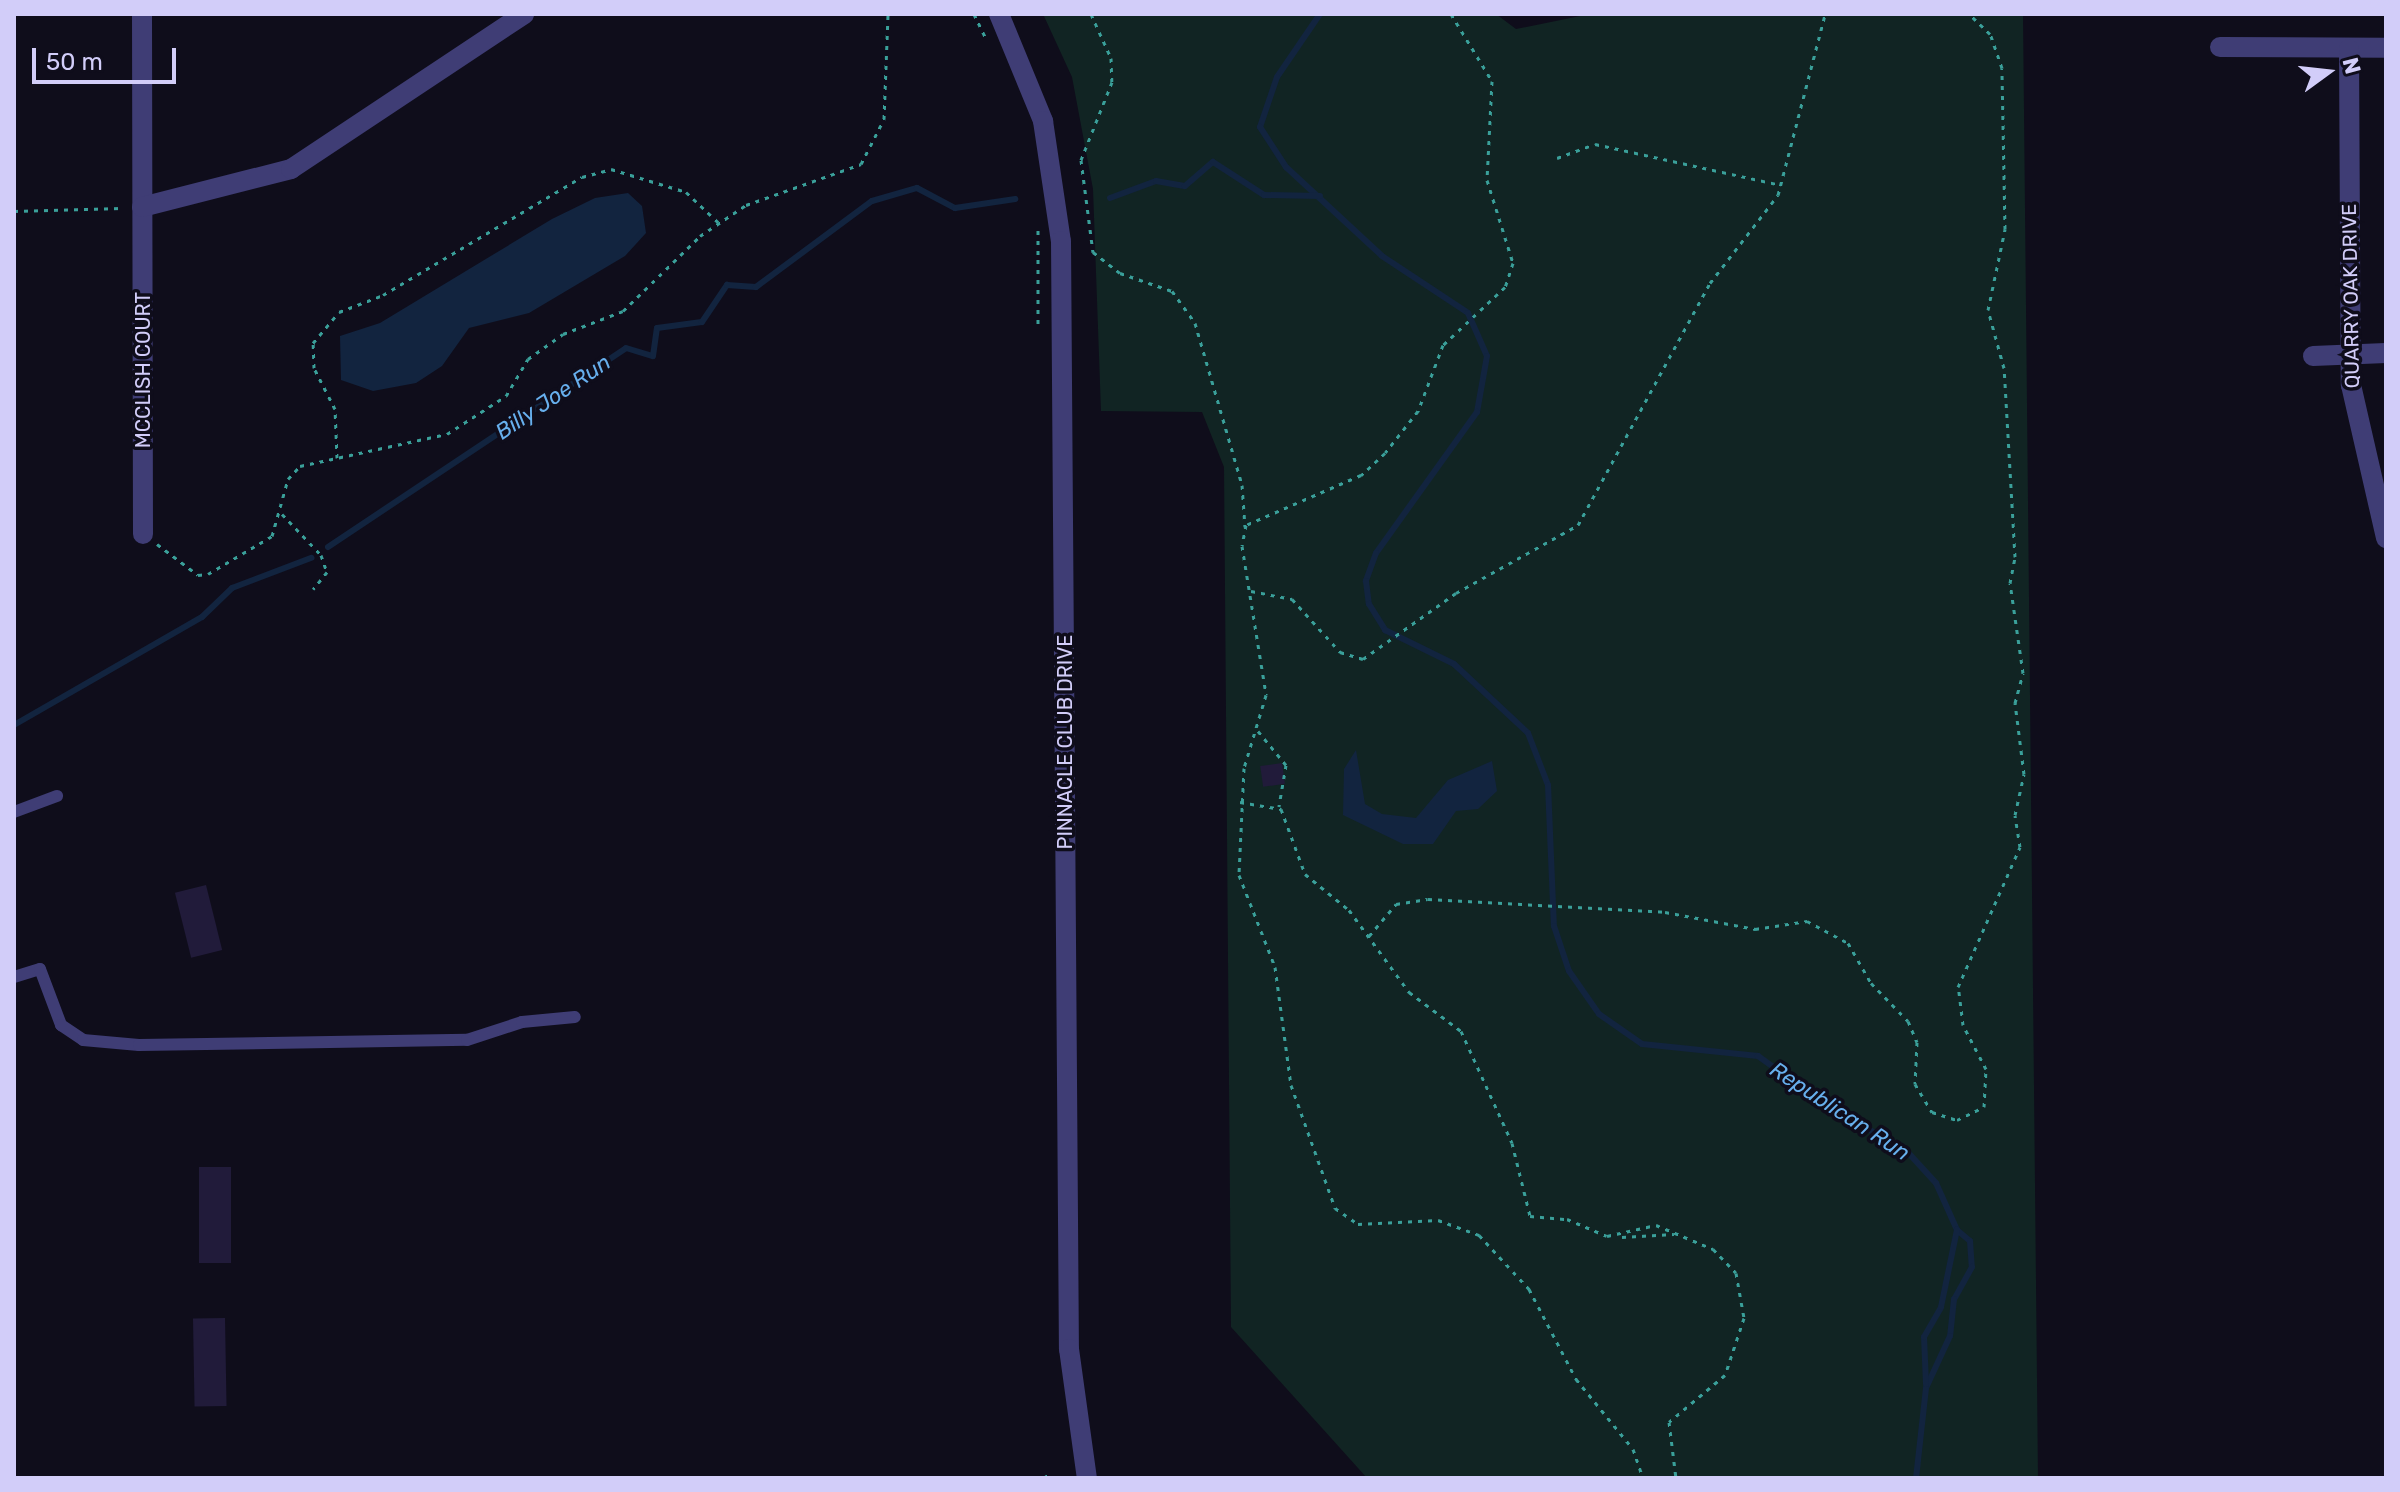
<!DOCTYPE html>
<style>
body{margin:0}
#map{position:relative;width:2400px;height:1492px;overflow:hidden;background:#0f0d1b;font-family:Rubik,sans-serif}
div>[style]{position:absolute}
.green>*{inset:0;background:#112423}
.water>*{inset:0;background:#12243f}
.stream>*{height:6px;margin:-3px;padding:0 3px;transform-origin:3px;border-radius:3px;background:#12243f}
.building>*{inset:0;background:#211b3a;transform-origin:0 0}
.path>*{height:3px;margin-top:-1.5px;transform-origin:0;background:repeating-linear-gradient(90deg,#3aa09a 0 4px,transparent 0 10px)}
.service>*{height:12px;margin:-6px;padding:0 6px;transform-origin:6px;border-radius:6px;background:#3f3d75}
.minor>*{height:20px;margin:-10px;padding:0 10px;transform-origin:10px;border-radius:10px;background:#3f3d75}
span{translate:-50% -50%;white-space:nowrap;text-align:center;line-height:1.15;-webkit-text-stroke:7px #0f0d1b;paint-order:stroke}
.street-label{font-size:20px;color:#d2cdf9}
.water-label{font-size:22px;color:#67afed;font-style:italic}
.frame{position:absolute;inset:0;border:16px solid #d2cdf9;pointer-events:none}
.north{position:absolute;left:2288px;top:32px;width:80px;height:80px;-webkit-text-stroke:6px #0f0d1b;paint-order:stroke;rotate:75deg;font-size:22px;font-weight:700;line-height:32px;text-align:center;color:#d2cdf9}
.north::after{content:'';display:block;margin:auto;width:28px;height:36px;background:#d2cdf9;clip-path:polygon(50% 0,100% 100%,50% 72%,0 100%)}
.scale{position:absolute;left:32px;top:48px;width:144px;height:36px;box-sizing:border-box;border:4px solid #d2cdf9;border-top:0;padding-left:10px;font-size:24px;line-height:28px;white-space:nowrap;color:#d2cdf9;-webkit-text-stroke:6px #0f0d1b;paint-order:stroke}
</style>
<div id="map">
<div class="green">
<div style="clip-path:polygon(1043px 14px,1496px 14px,1516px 29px,1590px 14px,2023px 14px,2038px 1478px,1367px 1478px,1231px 1327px,1224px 467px,1202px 412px,1101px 411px,1093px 189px,1072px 77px)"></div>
</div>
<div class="water">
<div style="clip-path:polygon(628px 193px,642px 206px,646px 233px,625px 256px,529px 313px,469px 328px,442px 366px,416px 383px,373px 391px,341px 380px,340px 336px,380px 323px,552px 219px,595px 198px)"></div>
<div style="clip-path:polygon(1356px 750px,1365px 804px,1382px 814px,1416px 818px,1448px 780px,1492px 761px,1497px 791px,1478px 809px,1456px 811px,1433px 844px,1403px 844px,1343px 815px,1344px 769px)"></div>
</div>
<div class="stream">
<div style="left:1320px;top:14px;width:76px;rotate:124.3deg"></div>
<div style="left:1277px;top:77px;width:53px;rotate:108.8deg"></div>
<div style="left:1260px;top:127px;width:48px;rotate:57deg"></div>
<div style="left:1286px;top:167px;width:131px;rotate:42.8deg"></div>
<div style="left:1382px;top:256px;width:103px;rotate:33.5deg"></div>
<div style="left:1468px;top:313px;width:47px;rotate:66.2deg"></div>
<div style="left:1487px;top:356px;width:57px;rotate:100.1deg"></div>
<div style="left:1477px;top:412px;width:173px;rotate:125.6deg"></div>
<div style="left:1376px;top:553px;width:30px;rotate:110deg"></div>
<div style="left:1366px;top:581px;width:23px;rotate:83deg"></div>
<div style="left:1369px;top:604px;width:31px;rotate:58deg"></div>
<div style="left:1385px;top:630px;width:77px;rotate:26.2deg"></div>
<div style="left:1454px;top:664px;width:101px;rotate:43deg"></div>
<div style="left:1528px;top:733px;width:56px;rotate:69deg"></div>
<div style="left:1548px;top:785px;width:141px;rotate:87.6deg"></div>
<div style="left:1554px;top:926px;width:47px;rotate:71.6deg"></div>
<div style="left:1569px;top:971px;width:52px;rotate:55.1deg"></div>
<div style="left:1599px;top:1014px;width:52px;rotate:34.9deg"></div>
<div style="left:1642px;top:1044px;width:117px;rotate:5.9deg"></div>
<div style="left:1758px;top:1056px;width:101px;rotate:35.7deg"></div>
<div style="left:1840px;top:1115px;width:71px;rotate:26.9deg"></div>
<div style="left:1903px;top:1147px;width:49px;rotate:47.5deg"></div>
<div style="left:1936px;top:1183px;width:51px;rotate:65.9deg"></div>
<div style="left:1957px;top:1230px;width:17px;rotate:40deg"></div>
<div style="left:1970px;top:1241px;width:26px;rotate:86deg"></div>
<div style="left:1972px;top:1267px;width:37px;rotate:119deg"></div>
<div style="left:1954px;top:1299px;width:37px;rotate:96deg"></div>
<div style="left:1950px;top:1336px;width:57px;rotate:114.8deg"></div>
<div style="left:1926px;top:1388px;width:91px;rotate:96.3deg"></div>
<div style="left:1110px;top:198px;width:49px;rotate:-20.3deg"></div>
<div style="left:1156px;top:181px;width:29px;rotate:10deg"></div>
<div style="left:1185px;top:186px;width:37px;rotate:-41deg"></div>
<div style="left:1213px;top:162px;width:61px;rotate:32.9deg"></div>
<div style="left:1264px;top:195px;width:56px;rotate:1deg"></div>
<div style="left:328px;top:547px;width:358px;rotate:-33.7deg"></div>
<div style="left:626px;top:348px;width:28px;rotate:17deg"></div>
<div style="left:653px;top:356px;width:28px;rotate:-82deg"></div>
<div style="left:657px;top:328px;width:45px;rotate:-7.6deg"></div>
<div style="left:702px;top:322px;width:45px;rotate:-56deg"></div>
<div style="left:727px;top:285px;width:29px;rotate:4deg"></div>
<div style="left:756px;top:287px;width:144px;rotate:-36.6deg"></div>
<div style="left:872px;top:201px;width:47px;rotate:-16.1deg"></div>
<div style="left:917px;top:188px;width:43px;rotate:27.8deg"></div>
<div style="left:955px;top:208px;width:61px;rotate:-8.5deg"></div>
<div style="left:14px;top:725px;width:217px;rotate:-29.9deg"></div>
<div style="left:202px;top:617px;width:42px;rotate:-44deg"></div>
<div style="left:232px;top:588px;width:85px;rotate:-20.8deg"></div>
<div style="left:1926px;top:1384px;width:47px;rotate:-92.4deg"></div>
<div style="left:1924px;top:1337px;width:34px;rotate:-60deg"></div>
<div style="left:1941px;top:1307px;width:79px;rotate:-78.3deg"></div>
</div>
<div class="building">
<div style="left:1282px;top:763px;width:21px;height:22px;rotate:82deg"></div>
<div style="left:206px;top:885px;width:67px;height:32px;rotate:76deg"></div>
<div style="left:199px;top:1167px;width:32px;height:96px"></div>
<div style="left:225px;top:1318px;width:88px;height:32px;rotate:89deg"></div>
</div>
<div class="path">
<div style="left:974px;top:14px;width:28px;rotate:64deg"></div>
<div style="left:1091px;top:14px;width:48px;rotate:65.6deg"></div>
<div style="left:1111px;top:58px;width:24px;rotate:88deg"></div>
<div style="left:1112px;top:82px;width:84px;rotate:111.7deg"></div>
<div style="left:1081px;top:160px;width:93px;rotate:82.6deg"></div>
<div style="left:1093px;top:252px;width:34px;rotate:38deg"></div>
<div style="left:1120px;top:273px;width:55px;rotate:19.1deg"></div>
<div style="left:1172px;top:291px;width:39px;rotate:54deg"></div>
<div style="left:1195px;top:323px;width:169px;rotate:73.8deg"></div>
<div style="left:1242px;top:485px;width:42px;rotate:85.9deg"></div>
<div style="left:1451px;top:14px;width:79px;rotate:58.5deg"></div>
<div style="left:1492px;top:81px;width:99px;rotate:92.9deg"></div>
<div style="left:1487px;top:180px;width:87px;rotate:72.6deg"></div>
<div style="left:1513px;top:263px;width:25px;rotate:108deg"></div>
<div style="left:1505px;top:287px;width:85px;rotate:136.9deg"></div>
<div style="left:1443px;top:345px;width:71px;rotate:110.7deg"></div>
<div style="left:1418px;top:411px;width:53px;rotate:128.2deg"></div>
<div style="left:1385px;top:453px;width:33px;rotate:137deg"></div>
<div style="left:1361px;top:475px;width:125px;rotate:156.5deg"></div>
<div style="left:1246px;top:525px;width:21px;rotate:101deg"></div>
<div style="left:1242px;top:546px;width:151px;rotate:80.8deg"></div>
<div style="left:1266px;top:695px;width:76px;rotate:106.8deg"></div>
<div style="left:1244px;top:768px;width:107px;rotate:92.7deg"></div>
<div style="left:1239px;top:875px;width:99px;rotate:68.6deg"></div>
<div style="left:1275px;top:967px;width:119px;rotate:82.3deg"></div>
<div style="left:1291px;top:1085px;width:131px;rotate:70.3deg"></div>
<div style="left:1335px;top:1208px;width:28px;rotate:35deg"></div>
<div style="left:1358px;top:1224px;width:80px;rotate:-2.9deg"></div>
<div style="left:1438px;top:1220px;width:44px;rotate:20.1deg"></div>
<div style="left:1479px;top:1235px;width:74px;rotate:47.2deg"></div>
<div style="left:1529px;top:1289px;width:102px;rotate:62.4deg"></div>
<div style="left:1576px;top:1379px;width:90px;rotate:50.8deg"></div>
<div style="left:1633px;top:1449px;width:31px;rotate:71deg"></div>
<div style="left:1557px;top:158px;width:40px;rotate:-20.2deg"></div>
<div style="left:1595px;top:144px;width:190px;rotate:12.4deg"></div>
<div style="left:14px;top:211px;width:108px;rotate:-1.6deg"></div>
<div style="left:1038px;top:230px;width:99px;rotate:90deg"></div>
<div style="left:337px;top:458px;width:49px;rotate:-92.3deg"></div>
<div style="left:335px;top:409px;width:46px;rotate:-117.1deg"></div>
<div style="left:314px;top:368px;width:25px;rotate:-92deg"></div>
<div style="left:313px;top:343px;width:40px;rotate:-50deg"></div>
<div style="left:339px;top:312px;width:47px;rotate:-21.1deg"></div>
<div style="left:383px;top:295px;width:231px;rotate:-30.7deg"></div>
<div style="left:582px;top:177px;width:30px;rotate:-15deg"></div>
<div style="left:611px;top:169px;width:78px;rotate:17deg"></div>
<div style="left:686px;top:192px;width:45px;rotate:43.2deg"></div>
<div style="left:282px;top:514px;width:57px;rotate:46.4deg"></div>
<div style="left:321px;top:555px;width:18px;rotate:71deg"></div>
<div style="left:327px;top:572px;width:22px;rotate:129deg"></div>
<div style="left:157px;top:544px;width:51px;rotate:37.1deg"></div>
<div style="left:198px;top:575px;width:10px;rotate:-6deg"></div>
<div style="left:208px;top:574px;width:74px;rotate:-30.7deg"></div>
<div style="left:272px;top:536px;width:59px;rotate:-74.3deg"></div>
<div style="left:288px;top:479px;width:18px;rotate:-47deg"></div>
<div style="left:300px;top:466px;width:150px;rotate:-12.3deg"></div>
<div style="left:447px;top:434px;width:70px;rotate:-32.8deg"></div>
<div style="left:506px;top:396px;width:43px;rotate:-59.3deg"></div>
<div style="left:528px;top:359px;width:43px;rotate:-35.5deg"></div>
<div style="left:563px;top:334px;width:64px;rotate:-21deg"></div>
<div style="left:623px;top:311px;width:107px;rotate:-44.2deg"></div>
<div style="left:700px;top:236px;width:55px;rotate:-34deg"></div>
<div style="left:746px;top:205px;width:122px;rotate:-19.6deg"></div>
<div style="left:861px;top:164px;width:51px;rotate:-62.9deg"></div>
<div style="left:884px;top:119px;width:105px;rotate:-87.8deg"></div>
<div style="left:1251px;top:591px;width:42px;rotate:11deg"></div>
<div style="left:1292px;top:599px;width:72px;rotate:47.8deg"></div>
<div style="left:1340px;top:652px;width:24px;rotate:17deg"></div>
<div style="left:1363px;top:659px;width:114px;rotate:-35.4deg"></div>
<div style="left:1456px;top:593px;width:140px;rotate:-29.1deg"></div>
<div style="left:1578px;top:525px;width:276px;rotate:-61.4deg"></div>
<div style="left:1710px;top:283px;width:111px;rotate:-52.3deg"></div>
<div style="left:1778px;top:195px;width:187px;rotate:-75.4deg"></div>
<div style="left:1258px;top:731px;width:44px;rotate:50.5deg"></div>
<div style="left:1286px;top:765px;width:42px;rotate:99.7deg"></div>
<div style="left:1240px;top:802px;width:42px;rotate:9.7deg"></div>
<div style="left:1281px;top:809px;width:69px;rotate:69.7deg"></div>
<div style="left:1305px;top:874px;width:57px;rotate:39.3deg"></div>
<div style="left:1349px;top:910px;width:102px;rotate:53.8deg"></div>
<div style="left:1409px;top:992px;width:65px;rotate:36.9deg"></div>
<div style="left:1461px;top:1031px;width:123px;rotate:65.5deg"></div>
<div style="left:1512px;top:1143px;width:75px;rotate:76.1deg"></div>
<div style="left:1530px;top:1216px;width:37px;rotate:5deg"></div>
<div style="left:1567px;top:1219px;width:43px;rotate:23deg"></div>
<div style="left:1607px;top:1236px;width:50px;rotate:-12.7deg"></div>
<div style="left:1656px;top:1225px;width:62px;rotate:22.8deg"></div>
<div style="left:1713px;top:1249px;width:33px;rotate:46deg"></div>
<div style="left:1736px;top:1273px;width:46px;rotate:79.9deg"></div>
<div style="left:1744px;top:1318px;width:60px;rotate:108.4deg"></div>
<div style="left:1725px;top:1375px;width:73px;rotate:140deg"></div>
<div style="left:1669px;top:1422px;width:56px;rotate:82.9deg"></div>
<div style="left:1369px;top:936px;width:42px;rotate:-49.8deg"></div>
<div style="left:1396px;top:904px;width:32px;rotate:-9deg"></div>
<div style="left:1428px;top:899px;width:237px;rotate:3.1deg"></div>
<div style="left:1665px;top:912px;width:92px;rotate:10.7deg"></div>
<div style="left:1755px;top:929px;width:53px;rotate:-8.7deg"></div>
<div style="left:1807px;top:921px;width:47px;rotate:28.2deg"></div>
<div style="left:1848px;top:943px;width:46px;rotate:60.1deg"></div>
<div style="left:1871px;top:983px;width:53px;rotate:45.8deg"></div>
<div style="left:1908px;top:1021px;width:23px;rotate:67deg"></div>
<div style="left:1917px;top:1042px;width:42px;rotate:92.7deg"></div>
<div style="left:1915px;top:1084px;width:33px;rotate:59deg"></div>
<div style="left:1932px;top:1112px;width:26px;rotate:18deg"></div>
<div style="left:1957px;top:1120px;width:30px;rotate:-26deg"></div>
<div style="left:1984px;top:1107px;width:38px;rotate:-87deg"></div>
<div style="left:1986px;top:1069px;width:50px;rotate:-117.6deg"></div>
<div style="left:1963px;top:1025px;width:38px;rotate:-97deg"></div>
<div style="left:1958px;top:987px;width:153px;rotate:-66.1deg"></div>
<div style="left:2020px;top:847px;width:32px;rotate:-99deg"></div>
<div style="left:2015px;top:815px;width:42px;rotate:-77.6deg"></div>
<div style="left:2024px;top:774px;width:72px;rotate:-97.2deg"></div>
<div style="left:2015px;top:703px;width:31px;rotate:-75deg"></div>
<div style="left:2023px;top:673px;width:91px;rotate:-98.2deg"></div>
<div style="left:2010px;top:583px;width:26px;rotate:-79deg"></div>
<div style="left:2015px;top:557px;width:189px;rotate:-93.3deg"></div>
<div style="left:2004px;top:368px;width:60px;rotate:-105.4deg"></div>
<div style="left:1988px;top:310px;width:83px;rotate:-78.1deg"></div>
<div style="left:2005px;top:229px;width:161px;rotate:-91.1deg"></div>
<div style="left:2002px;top:68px;width:36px;rotate:-109deg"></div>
<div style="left:1990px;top:34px;width:29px;rotate:-136deg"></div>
<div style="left:1622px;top:1237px;width:52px;rotate:-3.3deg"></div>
<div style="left:1044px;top:1478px;width:8px;rotate:-40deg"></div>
</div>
<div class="service">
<div style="left:14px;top:812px;width:46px;rotate:-20.4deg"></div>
<div style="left:14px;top:977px;width:27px;rotate:-17deg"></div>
<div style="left:40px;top:969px;width:60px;rotate:69.4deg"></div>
<div style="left:61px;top:1025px;width:27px;rotate:34deg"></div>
<div style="left:83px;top:1040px;width:56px;rotate:5.1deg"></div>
<div style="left:139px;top:1045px;width:328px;rotate:-0.9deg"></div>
<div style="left:467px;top:1040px;width:58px;rotate:-18.1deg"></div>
<div style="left:522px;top:1022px;width:53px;rotate:-5.4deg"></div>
</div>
<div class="minor">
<div style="left:142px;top:14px;width:520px;rotate:89.89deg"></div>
<div style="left:999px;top:14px;width:116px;rotate:67.6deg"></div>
<div style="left:1043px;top:121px;width:121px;rotate:81.5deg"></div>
<div style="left:1061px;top:241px;width:1108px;rotate:89.59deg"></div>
<div style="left:1069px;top:1349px;width:130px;rotate:82.1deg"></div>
<div style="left:2220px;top:47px;width:166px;rotate:0.3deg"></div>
<div style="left:2349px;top:49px;width:336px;rotate:89.7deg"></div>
<div style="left:2351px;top:385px;width:157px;rotate:77.1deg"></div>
<div style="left:142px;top:207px;width:154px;rotate:-14.3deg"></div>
<div style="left:291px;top:169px;width:280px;rotate:-33.6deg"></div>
<div style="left:2313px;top:356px;width:73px;rotate:-2.4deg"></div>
</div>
<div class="street-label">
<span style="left:2351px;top:296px;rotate:-91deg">QUARRY OAK DRIVE</span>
<span style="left:143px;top:370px;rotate:-90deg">MCCLISH COURT</span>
<span style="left:1065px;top:742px;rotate:-90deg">PINNACLE CLUB DRIVE</span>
</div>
<div class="water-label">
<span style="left:553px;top:397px;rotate:-34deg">Billy Joe Run</span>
<span style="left:1840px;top:1111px;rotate:33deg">Republican Run</span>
</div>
<div class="frame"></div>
<div class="north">N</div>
<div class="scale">50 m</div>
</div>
